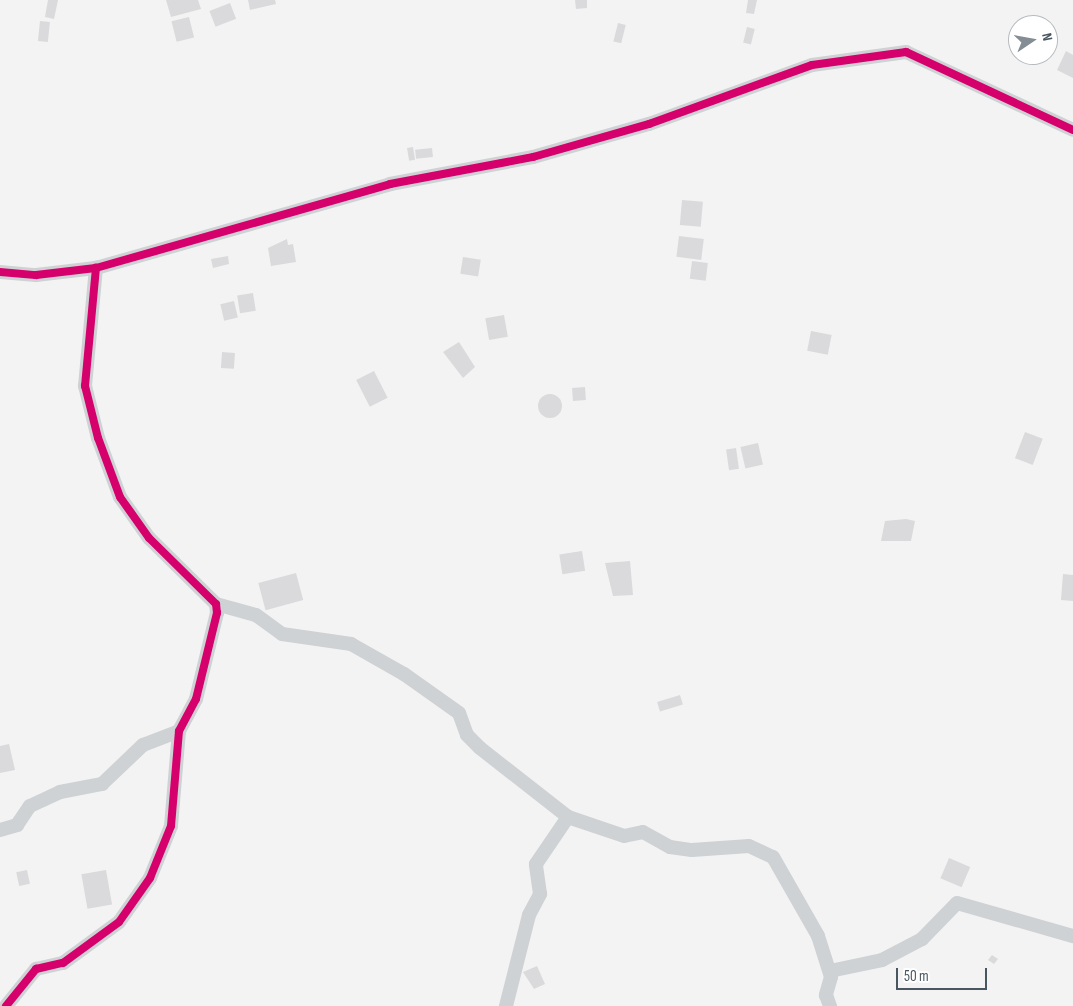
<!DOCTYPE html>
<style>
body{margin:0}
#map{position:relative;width:1073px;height:1006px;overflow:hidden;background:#f3f3f3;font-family:"Sofia Sans Condensed",sans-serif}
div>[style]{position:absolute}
.building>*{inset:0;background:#dadadc;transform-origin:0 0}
.round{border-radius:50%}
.street>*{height:14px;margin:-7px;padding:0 7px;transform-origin:7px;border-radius:7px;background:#ced2d4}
.cycleway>*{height:8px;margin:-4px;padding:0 4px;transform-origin:4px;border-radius:4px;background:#d6006c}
span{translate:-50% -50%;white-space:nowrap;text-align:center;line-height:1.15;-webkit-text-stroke:4px #fff;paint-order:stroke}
.north{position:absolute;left:1008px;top:15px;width:50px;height:50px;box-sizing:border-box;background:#fff;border:1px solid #b6bbbf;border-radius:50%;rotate:78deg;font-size:14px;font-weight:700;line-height:20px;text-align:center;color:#485660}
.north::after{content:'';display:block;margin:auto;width:18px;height:22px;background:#848d93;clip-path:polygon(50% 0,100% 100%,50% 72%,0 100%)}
.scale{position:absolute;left:896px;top:968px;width:91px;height:22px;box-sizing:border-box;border:2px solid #485660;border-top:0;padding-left:6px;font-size:15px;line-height:18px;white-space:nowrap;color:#485660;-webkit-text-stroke:4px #fff;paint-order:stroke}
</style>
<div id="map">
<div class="building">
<div style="clip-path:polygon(48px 0,58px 0,54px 19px,45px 17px)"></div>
<div style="clip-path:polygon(166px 0,198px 0,201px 9px,171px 17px)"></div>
<div style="clip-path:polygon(248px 0,275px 0,276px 4px,250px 10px)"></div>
<div style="clip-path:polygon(575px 0,587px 0,587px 8px,576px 9px)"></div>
<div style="clip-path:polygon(748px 0,757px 0,754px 14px,746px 13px)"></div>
<div style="left:230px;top:3px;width:17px;height:22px;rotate:69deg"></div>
<div style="left:189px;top:17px;width:21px;height:18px;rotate:76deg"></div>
<div style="left:40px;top:21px;width:10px;height:20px;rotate:6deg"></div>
<div style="left:618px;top:23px;width:8px;height:19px;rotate:14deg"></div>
<div style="left:747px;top:27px;width:8px;height:16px;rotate:14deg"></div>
<div style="clip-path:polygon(1066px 51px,1073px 55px,1073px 78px,1057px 70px)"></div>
<div style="left:413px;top:147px;width:13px;height:6px;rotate:81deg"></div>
<div style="left:432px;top:148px;width:9px;height:17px;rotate:84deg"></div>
<div style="left:682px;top:200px;width:21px;height:25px;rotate:5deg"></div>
<div style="left:679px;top:236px;width:25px;height:21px;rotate:7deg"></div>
<div style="clip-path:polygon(287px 239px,288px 245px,293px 244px,296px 262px,271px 266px,268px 248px)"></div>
<div style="clip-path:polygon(228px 256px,229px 264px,213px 268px,211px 259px)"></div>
<div style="left:463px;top:257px;width:18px;height:17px;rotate:9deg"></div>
<div style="left:692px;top:261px;width:16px;height:18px;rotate:7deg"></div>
<div style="left:253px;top:293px;width:18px;height:16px;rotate:81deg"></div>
<div style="left:234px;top:301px;width:17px;height:14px;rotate:77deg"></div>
<div style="left:504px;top:315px;width:22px;height:19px;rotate:80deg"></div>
<div style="left:811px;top:331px;width:21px;height:20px;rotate:11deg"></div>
<div style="clip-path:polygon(459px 342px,475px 367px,463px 378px,443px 352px)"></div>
<div style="left:222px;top:352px;width:13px;height:16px;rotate:4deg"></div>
<div style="left:374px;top:371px;width:30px;height:20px;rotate:63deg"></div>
<div style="left:585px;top:387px;width:13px;height:13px;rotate:86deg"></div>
<div class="round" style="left:538px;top:394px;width:24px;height:24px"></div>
<div style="left:1025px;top:432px;width:19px;height:28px;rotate:21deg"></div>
<div style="left:758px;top:443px;width:22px;height:18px;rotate:77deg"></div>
<div style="left:736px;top:448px;width:21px;height:10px;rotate:82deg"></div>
<div style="clip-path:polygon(906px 519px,915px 521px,911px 541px,881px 541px,885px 521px)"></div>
<div style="left:582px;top:551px;width:20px;height:23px;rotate:81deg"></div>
<div style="clip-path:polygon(630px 561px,633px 595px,613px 596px,605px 563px)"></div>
<div style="left:296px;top:573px;width:28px;height:39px;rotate:75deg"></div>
<div style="clip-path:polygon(1063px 574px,1073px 575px,1073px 601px,1061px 600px)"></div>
<div style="left:680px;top:695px;width:10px;height:24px;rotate:73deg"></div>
<div style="clip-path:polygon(9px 744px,15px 770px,0 773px,0 746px)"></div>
<div style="left:949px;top:858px;width:23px;height:22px;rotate:23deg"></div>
<div style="left:27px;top:870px;width:14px;height:11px;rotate:78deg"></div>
<div style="left:106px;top:870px;width:35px;height:25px;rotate:80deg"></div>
<div style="clip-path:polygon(992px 955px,998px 959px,994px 964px,988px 960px)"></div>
<div style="clip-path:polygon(537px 966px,545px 984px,534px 989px,523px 972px)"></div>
</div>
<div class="street">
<div style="left:0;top:272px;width:36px;rotate:5deg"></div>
<div style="left:36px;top:275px;width:60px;rotate:-6.7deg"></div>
<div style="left:96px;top:268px;width:306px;rotate:-15.9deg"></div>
<div style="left:390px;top:184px;width:146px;rotate:-10.7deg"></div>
<div style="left:533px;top:157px;width:121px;rotate:-15.9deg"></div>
<div style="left:649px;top:124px;width:173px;rotate:-19.9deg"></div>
<div style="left:812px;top:65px;width:95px;rotate:-7.9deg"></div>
<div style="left:906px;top:52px;width:184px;rotate:25deg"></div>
<div style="left:216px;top:604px;width:41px;rotate:15.4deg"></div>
<div style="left:256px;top:615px;width:32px;rotate:36deg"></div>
<div style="left:282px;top:634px;width:70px;rotate:8.2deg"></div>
<div style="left:351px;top:644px;width:61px;rotate:29.5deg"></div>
<div style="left:404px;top:674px;width:67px;rotate:35.3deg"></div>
<div style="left:459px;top:713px;width:23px;rotate:70deg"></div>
<div style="left:467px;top:735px;width:18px;rotate:45deg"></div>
<div style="left:480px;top:748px;width:112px;rotate:38.1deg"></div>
<div style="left:568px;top:817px;width:59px;rotate:18.7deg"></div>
<div style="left:624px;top:836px;width:19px;rotate:-12deg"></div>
<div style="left:643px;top:832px;width:31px;rotate:29deg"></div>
<div style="left:670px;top:847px;width:22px;rotate:8deg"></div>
<div style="left:692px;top:850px;width:57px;rotate:-4deg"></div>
<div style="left:749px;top:846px;width:26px;rotate:25deg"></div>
<div style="left:773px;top:857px;width:91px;rotate:60.3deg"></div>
<div style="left:818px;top:936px;width:43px;rotate:72.4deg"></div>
<div style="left:831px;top:977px;width:19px;rotate:106deg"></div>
<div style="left:826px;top:995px;width:12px;rotate:70deg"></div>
<div style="left:0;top:830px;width:18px;rotate:-16deg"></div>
<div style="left:17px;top:825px;width:23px;rotate:-56deg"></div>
<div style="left:30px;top:806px;width:33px;rotate:-25deg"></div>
<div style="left:60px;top:792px;width:43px;rotate:-10.8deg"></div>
<div style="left:102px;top:784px;width:57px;rotate:-43.6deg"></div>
<div style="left:143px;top:745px;width:39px;rotate:-21deg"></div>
<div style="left:830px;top:971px;width:53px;rotate:-11.9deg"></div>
<div style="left:882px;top:960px;width:45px;rotate:-27.7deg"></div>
<div style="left:922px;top:939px;width:50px;rotate:-45.8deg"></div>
<div style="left:957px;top:903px;width:121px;rotate:15.9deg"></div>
<div style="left:6px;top:1006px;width:48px;rotate:-51deg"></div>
<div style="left:36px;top:969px;width:28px;rotate:-13deg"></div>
<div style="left:63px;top:963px;width:69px;rotate:-36.2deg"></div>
<div style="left:119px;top:922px;width:54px;rotate:-54.8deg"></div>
<div style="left:150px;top:878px;width:56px;rotate:-68deg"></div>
<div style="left:171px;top:826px;width:95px;rotate:-85.2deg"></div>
<div style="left:179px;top:731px;width:36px;rotate:-62deg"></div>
<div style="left:196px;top:699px;width:89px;rotate:-76.3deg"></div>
<div style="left:217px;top:613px;width:9px;rotate:-96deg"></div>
<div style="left:216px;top:604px;width:94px;rotate:-135.4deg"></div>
<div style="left:149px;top:538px;width:50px;rotate:-125.3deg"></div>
<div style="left:120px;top:497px;width:63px;rotate:-110.4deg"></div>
<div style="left:98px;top:438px;width:54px;rotate:-104deg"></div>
<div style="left:85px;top:386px;width:119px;rotate:-84.7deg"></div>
<div style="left:506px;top:1006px;width:94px;rotate:-75.8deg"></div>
<div style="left:529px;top:915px;width:24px;rotate:-62deg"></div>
<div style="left:540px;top:894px;width:30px;rotate:-98deg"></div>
<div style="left:536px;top:864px;width:57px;rotate:-55.8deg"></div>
</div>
<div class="cycleway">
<div style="left:0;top:272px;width:36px;rotate:5deg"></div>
<div style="left:36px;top:275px;width:60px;rotate:-6.7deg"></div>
<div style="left:96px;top:268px;width:306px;rotate:-15.9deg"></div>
<div style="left:390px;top:184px;width:146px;rotate:-10.7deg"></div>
<div style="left:533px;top:157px;width:121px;rotate:-15.9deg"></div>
<div style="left:649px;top:124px;width:173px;rotate:-19.9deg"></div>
<div style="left:812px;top:65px;width:95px;rotate:-7.9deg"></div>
<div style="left:906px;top:52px;width:184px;rotate:25deg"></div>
<div style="left:6px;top:1006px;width:48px;rotate:-51deg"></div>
<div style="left:36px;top:969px;width:28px;rotate:-13deg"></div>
<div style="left:63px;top:963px;width:69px;rotate:-36.2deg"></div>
<div style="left:119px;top:922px;width:54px;rotate:-54.8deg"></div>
<div style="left:150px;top:878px;width:56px;rotate:-68deg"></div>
<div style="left:171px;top:826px;width:95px;rotate:-85.2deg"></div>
<div style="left:179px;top:731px;width:36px;rotate:-62deg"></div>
<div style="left:196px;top:699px;width:89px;rotate:-76.3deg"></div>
<div style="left:217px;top:613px;width:9px;rotate:-96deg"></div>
<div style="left:216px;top:604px;width:94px;rotate:-135.4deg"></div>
<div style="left:149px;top:538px;width:50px;rotate:-125.3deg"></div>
<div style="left:120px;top:497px;width:63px;rotate:-110.4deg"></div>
<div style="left:98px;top:438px;width:54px;rotate:-104deg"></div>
<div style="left:85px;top:386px;width:119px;rotate:-84.7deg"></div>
</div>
<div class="north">N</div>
<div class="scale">50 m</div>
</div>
